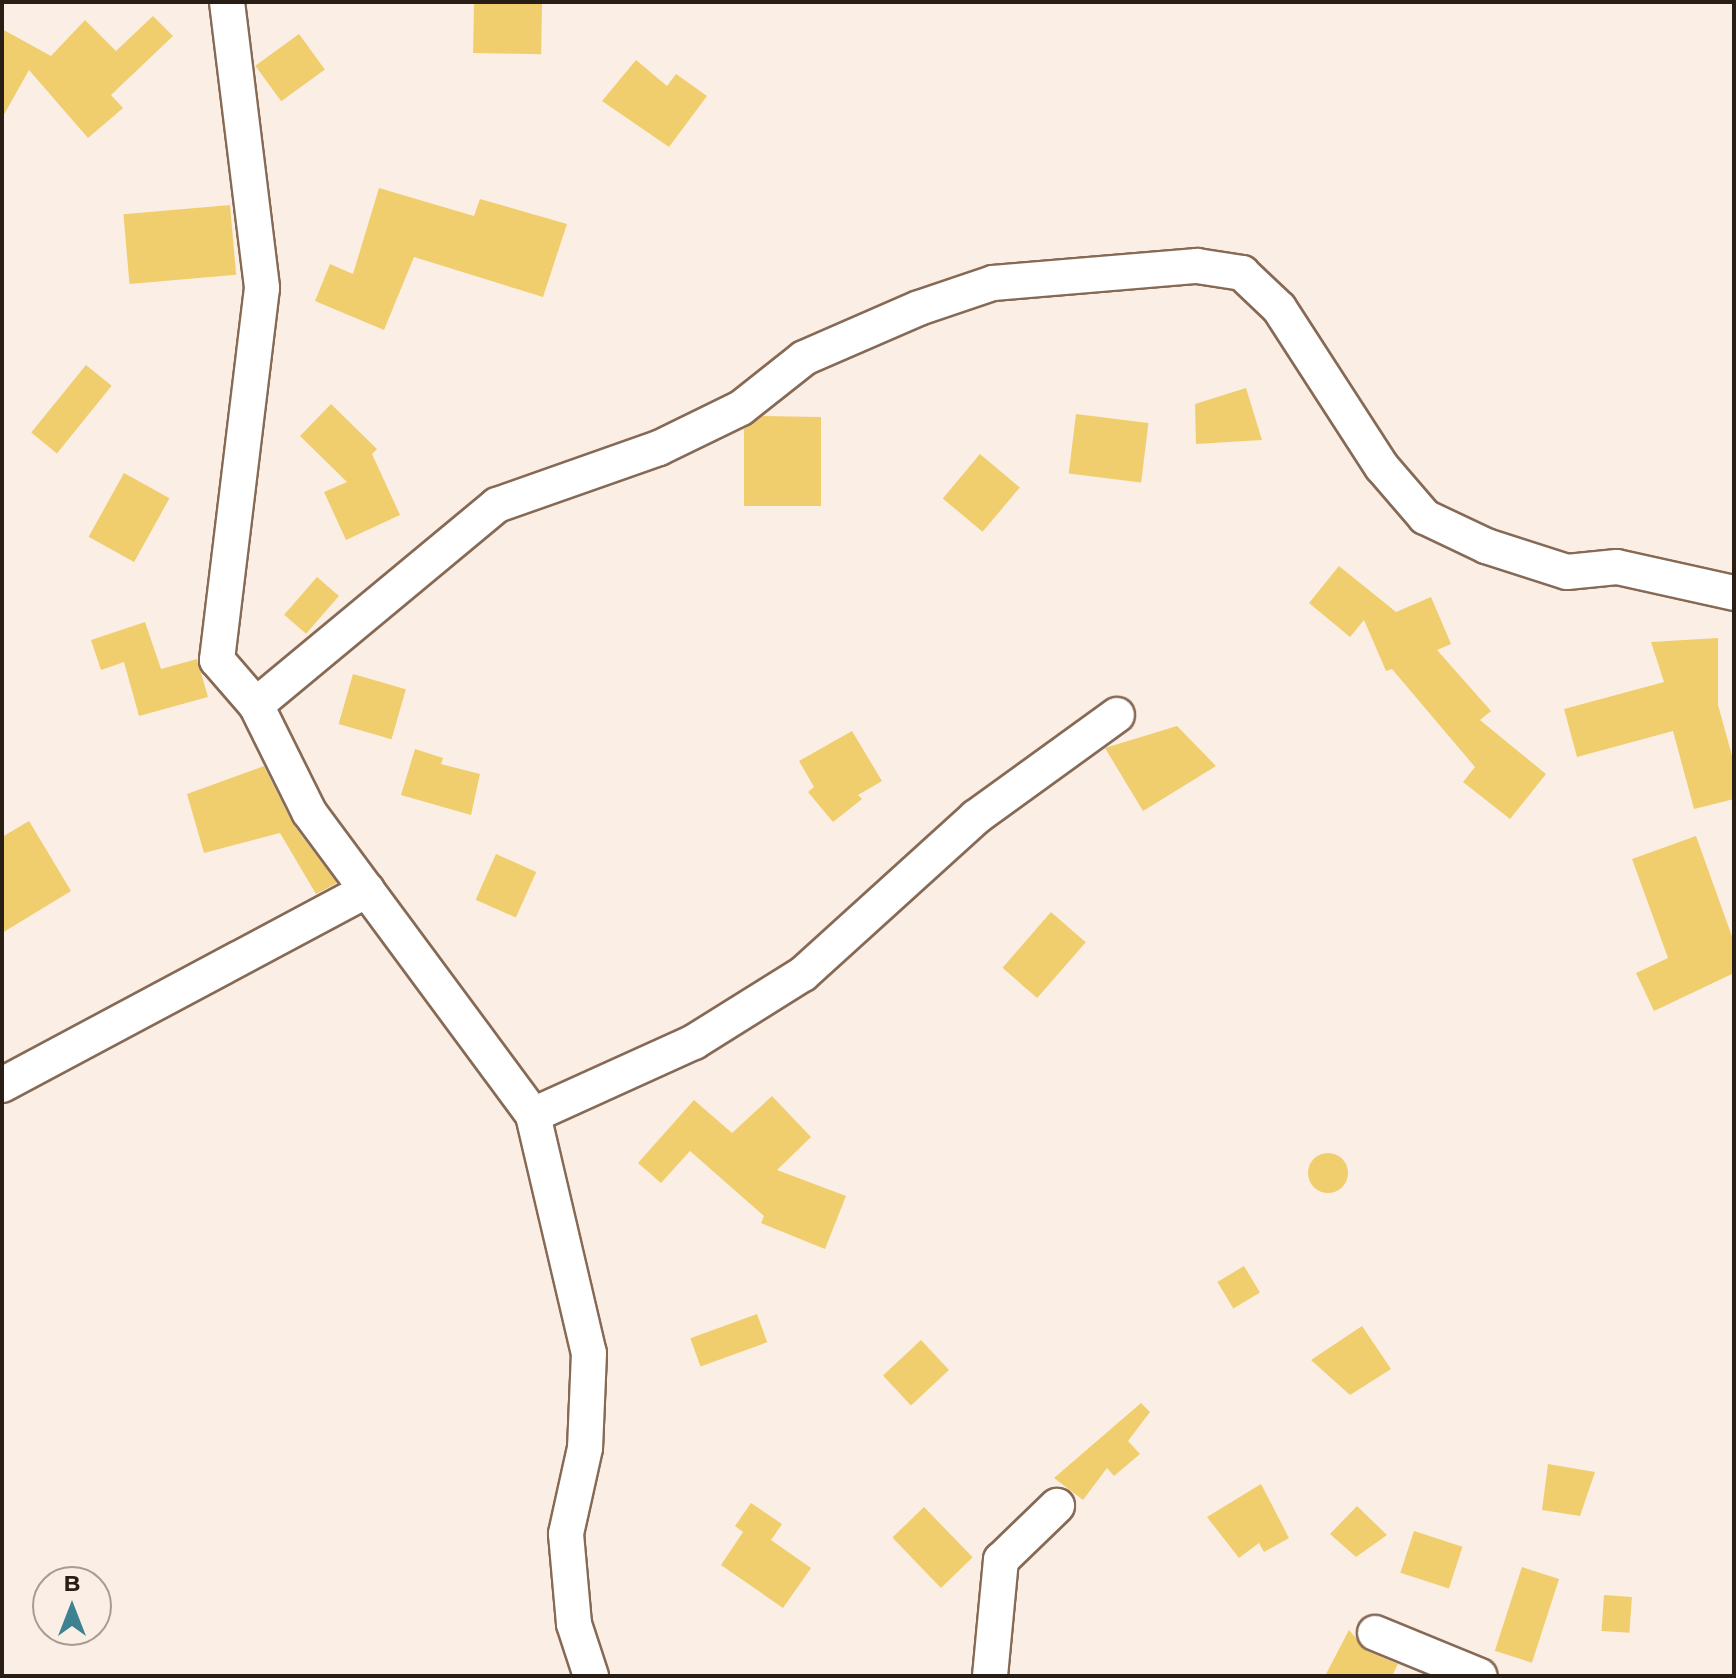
<!DOCTYPE html>
<style>
body{margin:0}
#map{position:relative;width:1736px;height:1678px;overflow:hidden;background:#fbeee5;font-family:Montserrat,sans-serif}
div>[style]{position:absolute}
.building>*{inset:0;background:#f0ce6e;transform-origin:0 0}
.round{border-radius:50%}
.roads{filter:drop-shadow(2px 0 #866a55) drop-shadow(-2px 0 #866a55) drop-shadow(0 2px #866a55) drop-shadow(0 -2px #866a55)}
.minor>*{height:34px;margin:-17px;padding:0 17px;transform-origin:17px;border-radius:17px;background:#fff}
span{translate:-50% -50%;white-space:nowrap;text-align:center;line-height:1.15;-webkit-text-stroke:6px #fbeee5;paint-order:stroke}
.frame{position:absolute;inset:0;border:4px solid #291e15;pointer-events:none}
.north{position:absolute;left:32px;top:1566px;width:80px;height:80px;box-sizing:border-box;background:#fbeee5;border:2px solid #a79b92;border-radius:50%;rotate:0deg;font-size:22px;font-weight:700;line-height:32px;text-align:center;color:#291e15}
.north::after{content:'';display:block;margin:auto;width:28px;height:36px;background:#3d8290;clip-path:polygon(50% 0,100% 100%,50% 72%,0 100%)}
</style>
<div id="map">
<div class="building">
<div style="left:474px;top:2px;width:68px;height:51px;rotate:1deg"></div>
<div style="clip-path:polygon(153px 16px,173px 36px,111px 95px,123px 108px,88px 138px,29px 70px,2px 118px,2px 29px,51px 56px,85px 20px,116px 51px)"></div>
<div style="left:299px;top:34px;width:44px;height:54px;rotate:54deg"></div>
<div style="clip-path:polygon(636px 60px,667px 86px,676px 74px,707px 96px,669px 147px,602px 101px)"></div>
<div style="clip-path:polygon(379px 188px,474px 216px,480px 199px,567px 224px,543px 297px,414px 257px,384px 330px,315px 301px,330px 264px,353px 274px)"></div>
<div style="left:230px;top:205px;width:70px;height:107px;rotate:85deg"></div>
<div style="left:86px;top:365px;width:33px;height:87px;rotate:39deg"></div>
<div style="clip-path:polygon(1246px 388px,1262px 440px,1196px 444px,1195px 404px)"></div>
<div style="clip-path:polygon(331px 404px,377px 449px,372px 454px,400px 515px,346px 540px,324px 492px,347px 482px,300px 436px)"></div>
<div style="left:1076px;top:414px;width:73px;height:60px;rotate:7deg"></div>
<div style="clip-path:polygon(763px 416px,821px 417px,821px 506px,744px 506px,744px 429px)"></div>
<div style="left:980px;top:454px;width:52px;height:58px;rotate:40deg"></div>
<div style="left:124px;top:473px;width:52px;height:73px;rotate:29deg"></div>
<div style="clip-path:polygon(1339px 566px,1396px 612px,1431px 597px,1451px 644px,1437px 650px,1491px 711px,1480px 720px,1546px 774px,1510px 819px,1463px 782px,1475px 767px,1392px 669px,1386px 671px,1364px 620px,1350px 637px,1309px 603px)"></div>
<div style="left:317px;top:577px;width:29px;height:50px;rotate:41deg"></div>
<div style="clip-path:polygon(145px 622px,161px 669px,197px 659px,208px 697px,139px 716px,124px 662px,101px 670px,91px 640px)"></div>
<div style="clip-path:polygon(1718px 638px,1718px 705px,1734px 763px,1734px 799px,1694px 809px,1673px 731px,1577px 757px,1564px 709px,1664px 682px,1651px 642px)"></div>
<div style="left:353px;top:674px;width:55px;height:52px;rotate:16deg"></div>
<div style="clip-path:polygon(1177px 726px,1216px 766px,1143px 811px,1105px 748px)"></div>
<div style="clip-path:polygon(852px 731px,882px 781px,858px 795px,862px 799px,833px 822px,808px 792px,814px 787px,799px 761px)"></div>
<div style="clip-path:polygon(415px 749px,443px 758px,441px 764px,480px 774px,471px 815px,401px 795px)"></div>
<div style="clip-path:polygon(264px 766px,293px 824px,337px 883px,316px 894px,280px 833px,204px 853px,187px 794px)"></div>
<div style="clip-path:polygon(29px 821px,71px 891px,2px 933px,2px 837px)"></div>
<div style="clip-path:polygon(1696px 836px,1734px 942px,1734px 973px,1654px 1011px,1636px 973px,1668px 958px,1632px 859px)"></div>
<div style="left:496px;top:854px;width:44px;height:50px;rotate:24deg"></div>
<div style="left:1051px;top:912px;width:46px;height:74px;rotate:41deg"></div>
<div style="clip-path:polygon(772px 1096px,811px 1137px,777px 1170px,846px 1196px,825px 1249px,761px 1223px,764px 1216px,690px 1151px,661px 1183px,638px 1163px,694px 1100px,732px 1133px)"></div>
<div class="round" style="left:1308px;top:1153px;width:40px;height:40px"></div>
<div style="left:1244px;top:1266px;width:31px;height:31px;rotate:59deg"></div>
<div style="left:757px;top:1314px;width:30px;height:71px;rotate:70deg"></div>
<div style="clip-path:polygon(1362px 1326px,1391px 1369px,1350px 1395px,1311px 1360px)"></div>
<div style="left:921px;top:1340px;width:41px;height:52px;rotate:47deg"></div>
<div style="clip-path:polygon(1141px 1403px,1150px 1412px,1128px 1441px,1140px 1454px,1114px 1476px,1107px 1468px,1083px 1500px,1054px 1478px)"></div>
<div style="clip-path:polygon(1548px 1464px,1595px 1472px,1580px 1516px,1542px 1510px)"></div>
<div style="clip-path:polygon(1261px 1484px,1289px 1538px,1264px 1552px,1259px 1543px,1239px 1558px,1207px 1517px)"></div>
<div style="clip-path:polygon(751px 1503px,782px 1524px,771px 1540px,811px 1568px,783px 1608px,721px 1565px,743px 1532px,735px 1526px)"></div>
<div style="clip-path:polygon(1357px 1506px,1387px 1535px,1356px 1557px,1330px 1534px)"></div>
<div style="left:924px;top:1507px;width:70px;height:44px;rotate:46deg"></div>
<div style="left:1414px;top:1531px;width:51px;height:44px;rotate:18deg"></div>
<div style="left:1522px;top:1567px;width:39px;height:88px;rotate:18deg"></div>
<div style="left:1604px;top:1595px;width:28px;height:36px;rotate:4deg"></div>
<div style="clip-path:polygon(1349px 1630px,1367px 1651px,1398px 1664px,1392px 1676px,1325px 1676px)"></div>
</div>
<div class="roads">
<div class="minor">
<div style="left:227px;top:2px;width:288px;rotate:83deg"></div>
<div style="left:262px;top:288px;width:375px;rotate:96.9deg"></div>
<div style="left:217px;top:660px;width:60px;rotate:49.1deg"></div>
<div style="left:256px;top:705px;width:119px;rotate:63.6deg"></div>
<div style="left:309px;top:812px;width:377px;rotate:53.5deg"></div>
<div style="left:533px;top:1115px;width:244px;rotate:76.8deg"></div>
<div style="left:589px;top:1353px;width:95px;rotate:92.4deg"></div>
<div style="left:585px;top:1448px;width:88px;rotate:102.5deg"></div>
<div style="left:566px;top:1534px;width:90px;rotate:84.9deg"></div>
<div style="left:574px;top:1624px;width:55px;rotate:71.9deg"></div>
<div style="left:256px;top:705px;width:313px;rotate:-39.7deg"></div>
<div style="left:497px;top:505px;width:172px;rotate:-19.4deg"></div>
<div style="left:659px;top:448px;width:91px;rotate:-26deg"></div>
<div style="left:741px;top:408px;width:80px;rotate:-38.4deg"></div>
<div style="left:804px;top:358px;width:125px;rotate:-23.5deg"></div>
<div style="left:919px;top:308px;width:78px;rotate:-18.7deg"></div>
<div style="left:993px;top:283px;width:205px;rotate:-4.8deg"></div>
<div style="left:1197px;top:266px;width:46px;rotate:8.8deg"></div>
<div style="left:1242px;top:273px;width:51px;rotate:43.4deg"></div>
<div style="left:1279px;top:308px;width:189px;rotate:57.1deg"></div>
<div style="left:1382px;top:467px;width:66px;rotate:49.3deg"></div>
<div style="left:1425px;top:517px;width:68px;rotate:25.4deg"></div>
<div style="left:1486px;top:546px;width:85px;rotate:17.8deg"></div>
<div style="left:1567px;top:572px;width:50px;rotate:-5.7deg"></div>
<div style="left:1617px;top:567px;width:120px;rotate:12.5deg"></div>
<div style="left:2px;top:1085px;width:414px;rotate:-28.1deg"></div>
<div style="left:533px;top:1115px;width:177px;rotate:-24.4deg"></div>
<div style="left:694px;top:1042px;width:128px;rotate:-32deg"></div>
<div style="left:803px;top:974px;width:234px;rotate:-42.2deg"></div>
<div style="left:976px;top:817px;width:174px;rotate:-35.9deg"></div>
<div style="left:1375px;top:1633px;width:113px;rotate:22.3deg"></div>
<div style="left:990px;top:1676px;width:117px;rotate:-84.6deg"></div>
<div style="left:1001px;top:1560px;width:78px;rotate:-44deg"></div>
</div>
</div>
<div class="frame"></div>
<div class="north">B</div>
</div>
